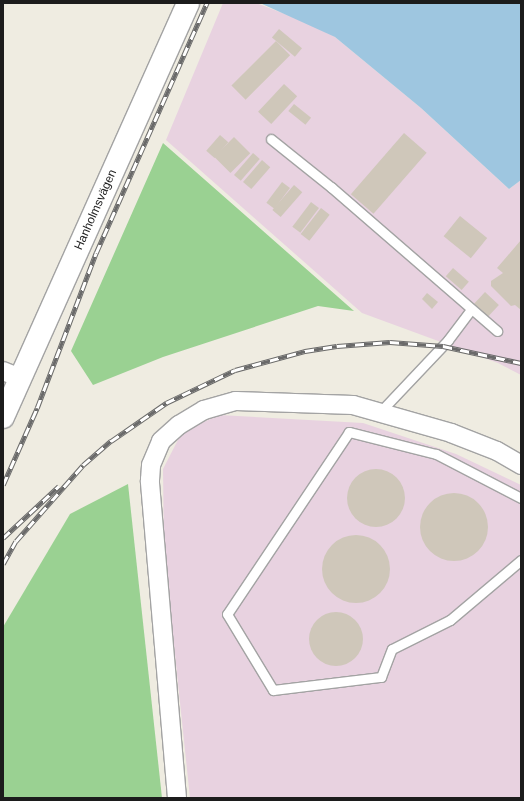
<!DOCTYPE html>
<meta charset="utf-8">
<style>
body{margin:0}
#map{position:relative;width:524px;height:801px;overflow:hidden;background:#efece1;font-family:Helvetica,sans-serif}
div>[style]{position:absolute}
.industrial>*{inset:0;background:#e8d2e0}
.forest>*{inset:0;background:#9ad192}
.water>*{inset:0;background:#9ec6e0}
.building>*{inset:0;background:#cfc7ba;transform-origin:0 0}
.round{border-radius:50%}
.roads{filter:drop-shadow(1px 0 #a3a3a3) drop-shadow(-1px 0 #a3a3a3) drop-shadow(0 1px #a3a3a3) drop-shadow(0 -1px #a3a3a3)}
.service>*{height:9px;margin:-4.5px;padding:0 4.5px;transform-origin:4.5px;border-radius:4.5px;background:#fff}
.minor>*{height:18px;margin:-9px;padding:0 9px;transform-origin:9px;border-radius:9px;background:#fff}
.tertiary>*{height:22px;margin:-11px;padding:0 11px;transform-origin:11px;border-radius:11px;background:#fff}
.rail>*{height:4.5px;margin-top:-2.25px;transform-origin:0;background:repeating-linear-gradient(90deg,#fff 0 9px,#6a6a6a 0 18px);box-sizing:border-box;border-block:1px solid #6a6a6a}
span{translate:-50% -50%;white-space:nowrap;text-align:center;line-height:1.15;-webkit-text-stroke:3px #fff;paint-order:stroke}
.street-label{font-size:12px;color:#1c1c1c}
.frame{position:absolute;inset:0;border:4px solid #1c1c1c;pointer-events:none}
</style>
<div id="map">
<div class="industrial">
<div style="clip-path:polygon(223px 3px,256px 3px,306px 22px,335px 37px,421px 108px,509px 189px,521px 180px,521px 375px,498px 363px,362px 313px,166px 140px)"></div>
<div style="clip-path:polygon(219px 415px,363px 423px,456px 454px,521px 485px,521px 798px,190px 798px,164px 549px,163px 469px,182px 432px)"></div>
</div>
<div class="forest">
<div style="clip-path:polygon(163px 143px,354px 311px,318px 306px,163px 357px,93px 385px,71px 351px)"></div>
<div style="clip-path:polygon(128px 484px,162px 798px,3px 798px,3px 627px,70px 514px)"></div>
</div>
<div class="water">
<div style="clip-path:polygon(260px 3px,521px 3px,521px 180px,509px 189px,421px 108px,335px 37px)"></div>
</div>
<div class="building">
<div style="left:279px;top:29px;width:30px;height:11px;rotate:40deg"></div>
<div style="left:276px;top:41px;width:20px;height:63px;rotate:45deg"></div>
<div style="left:284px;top:84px;width:18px;height:38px;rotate:43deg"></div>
<div style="left:294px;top:104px;width:22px;height:9px;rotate:39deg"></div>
<div style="left:404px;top:133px;width:30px;height:81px;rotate:41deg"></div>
<div style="left:220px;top:135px;width:11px;height:21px;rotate:41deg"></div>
<div style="left:234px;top:137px;width:23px;height:28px;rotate:45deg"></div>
<div style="left:253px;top:153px;width:9px;height:29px;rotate:41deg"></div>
<div style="left:262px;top:160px;width:11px;height:29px;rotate:41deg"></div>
<div style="left:282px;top:182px;width:10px;height:26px;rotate:37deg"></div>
<div style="left:294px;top:185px;width:11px;height:33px;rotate:41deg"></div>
<div style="left:311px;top:202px;width:10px;height:31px;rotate:37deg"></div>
<div style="left:321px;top:208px;width:11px;height:33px;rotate:38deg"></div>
<div style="left:460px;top:216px;width:35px;height:26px;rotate:39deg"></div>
<div style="clip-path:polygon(521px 240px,521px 310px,515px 305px,511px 306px,491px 286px,491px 281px,503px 273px,497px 268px)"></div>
<div style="left:453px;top:268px;width:21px;height:11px;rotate:41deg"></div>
<div style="left:485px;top:292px;width:19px;height:16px;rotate:43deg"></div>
<div style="clip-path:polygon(427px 293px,438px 302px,432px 309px,422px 299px)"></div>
<div class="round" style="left:347px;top:469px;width:58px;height:58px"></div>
<div class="round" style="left:420px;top:493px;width:68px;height:68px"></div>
<div class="round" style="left:322px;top:535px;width:68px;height:68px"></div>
<div class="round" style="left:309px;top:612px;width:54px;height:54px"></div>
</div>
<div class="roads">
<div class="service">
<div style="left:271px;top:139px;width:77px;rotate:38.7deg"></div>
<div style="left:331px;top:187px;width:220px;rotate:40.9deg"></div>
<div style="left:380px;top:412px;width:99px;rotate:-46.6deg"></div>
<div style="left:448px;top:340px;width:38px;rotate:-53deg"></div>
<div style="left:521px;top:498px;width:96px;rotate:-152.6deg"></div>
<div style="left:436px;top:454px;width:90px;rotate:-165.8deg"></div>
<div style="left:349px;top:432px;width:219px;rotate:123.8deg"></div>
<div style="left:227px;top:614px;width:89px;rotate:58.8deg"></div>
<div style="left:273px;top:690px;width:109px;rotate:-6.9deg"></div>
<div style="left:381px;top:677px;width:30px;rotate:-69deg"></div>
<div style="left:392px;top:649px;width:65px;rotate:-26.6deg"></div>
<div style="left:450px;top:620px;width:93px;rotate:-40.2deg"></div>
</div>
<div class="minor">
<div style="left:3px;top:371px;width:18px;rotate:22deg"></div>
<div style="left:177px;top:798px;width:319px;rotate:-94.9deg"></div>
<div style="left:150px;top:480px;width:15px;rotate:-86deg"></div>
<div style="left:151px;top:465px;width:26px;rotate:-67deg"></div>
<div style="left:161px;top:441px;width:24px;rotate:-42deg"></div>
<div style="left:179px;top:425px;width:29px;rotate:-31deg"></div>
<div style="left:204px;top:410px;width:33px;rotate:-16deg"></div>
<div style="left:236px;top:401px;width:117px;rotate:2deg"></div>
<div style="left:353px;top:405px;width:102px;rotate:15.9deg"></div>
<div style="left:451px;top:433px;width:49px;rotate:21.4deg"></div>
<div style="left:497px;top:451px;width:28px;rotate:30deg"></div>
</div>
<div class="tertiary">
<div style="left:3px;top:417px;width:453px;rotate:-65.9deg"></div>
</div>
</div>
<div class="rail">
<div style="left:3px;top:485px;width:84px;rotate:-66.2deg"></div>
<div style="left:37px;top:408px;width:166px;rotate:-69.2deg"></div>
<div style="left:96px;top:253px;width:274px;rotate:-66.1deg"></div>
<div style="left:3px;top:538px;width:76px;rotate:-42.9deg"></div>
<div style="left:3px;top:564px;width:26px;rotate:-61deg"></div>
<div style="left:16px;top:541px;width:101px;rotate:-48.6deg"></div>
<div style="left:83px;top:465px;width:37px;rotate:-41deg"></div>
<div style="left:111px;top:441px;width:67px;rotate:-34.6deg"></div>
<div style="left:166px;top:403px;width:76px;rotate:-25.6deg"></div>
<div style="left:235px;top:370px;width:73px;rotate:-15.2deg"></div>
<div style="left:305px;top:351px;width:32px;rotate:-9deg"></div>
<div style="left:337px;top:346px;width:53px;rotate:-4.3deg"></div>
<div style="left:390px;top:342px;width:53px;rotate:4.3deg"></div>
<div style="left:443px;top:346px;width:80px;rotate:12.3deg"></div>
</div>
<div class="street-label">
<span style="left:96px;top:210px;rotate:-66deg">Hanholmsvägen</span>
</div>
<div class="frame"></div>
</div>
